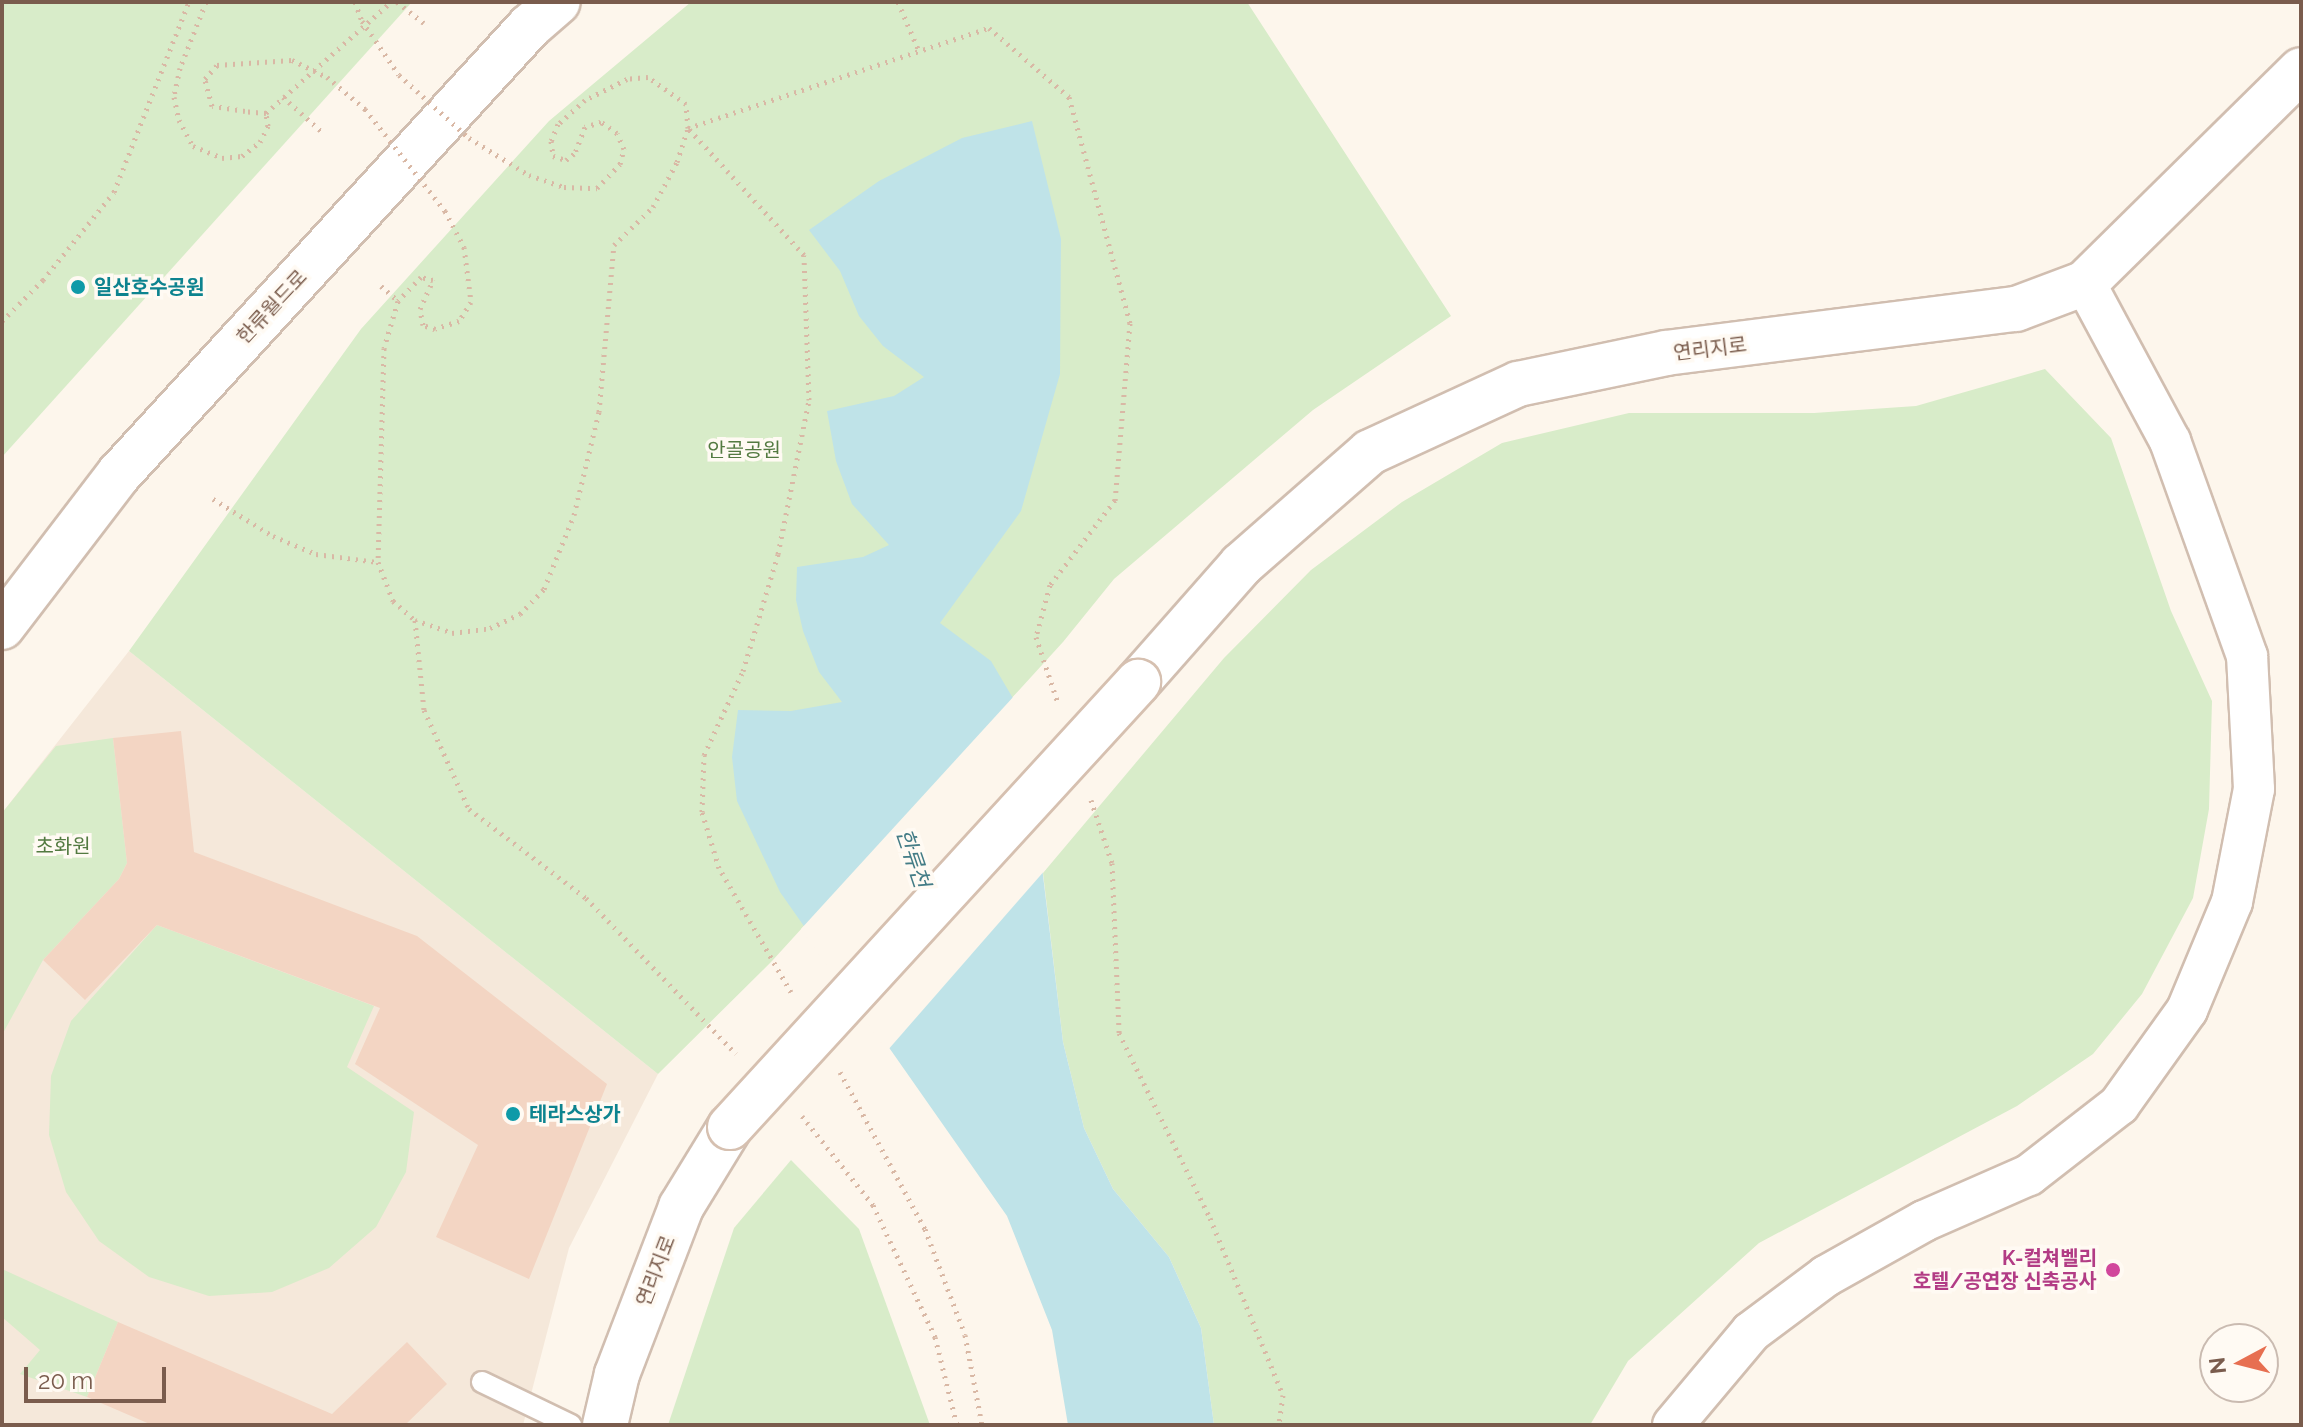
<!DOCTYPE html>
<meta charset="utf-8">
<style>
body{margin:0}
#map{position:relative;width:2303px;height:1427px;overflow:hidden;background:#fdf6ec;font-family:Raleway,"Noto Sans KR",sans-serif}
div>[style]{position:absolute}
.residential>*{inset:0;background:#f5e8da}
.green>*{inset:0;background:#d8ecc9}
.water>*{inset:0;background:#bfe3e8}
.pier>*{inset:0;background:#fdf6ec}
.building>*{inset:0;background:#f3d5c3}
.path>*{height:5px;margin-top:-2.5px;transform-origin:0;background:repeating-linear-gradient(90deg,#d9b8a5 0 2px,transparent 0 8px)}
.roads{filter:drop-shadow(2px 0 #d1beb0) drop-shadow(-2px 0 #d1beb0) drop-shadow(0 2px #d1beb0) drop-shadow(0 -2px #d1beb0)}
.lane>*{height:20px;margin:-10px;padding:0 10px;transform-origin:10px;border-radius:10px;background:#fff}
.street>*{height:40px;margin:-20px;padding:0 20px;transform-origin:20px;border-radius:20px;background:#fff}
.secondary>*{height:44px;margin:-22px;padding:0 22px;transform-origin:22px;border-radius:22px;background:#fff}
.path-bridge>*{height:5px;margin-top:-2.5px;transform-origin:0;background:repeating-linear-gradient(90deg,#d9b8a5 0 2px,transparent 0 8px)}
.bridges{filter:drop-shadow(2px 0 #d6c0b0) drop-shadow(-2px 0 #d6c0b0) drop-shadow(0 2px #d6c0b0) drop-shadow(0 -2px #d6c0b0)}
.secondary-bridge>*{height:44px;margin:-22px;padding:0 22px;transform-origin:22px;border-radius:22px;background:#fff}
.dots>*{width:22px;height:22px;translate:-50% -50%;box-sizing:border-box;border:4px solid #fffaf3;border-radius:50%}
span{translate:-50% -50%;white-space:nowrap;text-align:center;line-height:1.15;-webkit-text-stroke:7px #fffaf3;paint-order:stroke}
.culture-label{font-size:20px;color:#0d838f;font-weight:700}
.left{translate:0 -50%;text-align:left}
.street-label{font-size:20px;color:#7a5c4d}
.park-label{font-size:20px;color:#537a41}
.hotel-label{font-size:20px;color:#b23c85;font-weight:700}
.right{translate:-100% -50%;text-align:right}
.water-label{font-size:22px;color:#437c86;font-style:italic}
.frame{position:absolute;inset:0;border:4px solid #7a5c4d;pointer-events:none}
.north{position:absolute;left:2199px;top:1323px;width:80px;height:80px;box-sizing:border-box;background:#fffaf3;border:2px solid #cabbb1;border-radius:50%;rotate:263deg;font-size:22px;font-weight:700;line-height:32px;text-align:center;color:#7a5c4d}
.north::after{content:'';display:block;margin:auto;width:28px;height:36px;background:#e76f51;clip-path:polygon(50% 0,100% 100%,50% 72%,0 100%)}
.scale{position:absolute;left:24px;top:1367px;width:142px;height:36px;box-sizing:border-box;border:4px solid #7a5c4d;border-top:0;padding-left:10px;font-size:24px;line-height:28px;white-space:nowrap;color:#7a5c4d;-webkit-text-stroke:6px #fffaf3;paint-order:stroke}
</style>
<div id="map">
<div class="residential">
<div style="clip-path:polygon(129px 651px,658px 1074px,569px 1248px,523px 1425px,2px 1425px,2px 813px)"></div>
</div>
<div class="green">
<div style="clip-path:polygon(2px 2px,412px 2px,2px 457px)"></div>
<div style="clip-path:polygon(691px 2px,1247px 2px,1451px 316px,1313px 410px,1114px 579px,1063px 642px,772px 961px,658px 1074px,129px 651px,361px 329px,549px 121px)"></div>
<div style="clip-path:polygon(2045px 369px,2111px 438px,2171px 611px,2212px 701px,2209px 809px,2193px 898px,2142px 994px,2093px 1054px,2017px 1106px,1759px 1243px,1628px 1361px,1590px 1425px,1214px 1425px,1201px 1328px,1169px 1257px,1113px 1189px,1084px 1128px,1063px 1042px,1043px 873px,1224px 658px,1311px 570px,1402px 502px,1502px 443px,1629px 413px,1814px 413px,1916px 406px)"></div>
<div style="clip-path:polygon(113px 738px,127px 863px,119px 879px,43px 960px,2px 1035px,2px 813px,56px 746px)"></div>
<div style="clip-path:polygon(157px 925px,374px 1006px,347px 1067px,414px 1112px,406px 1172px,376px 1227px,329px 1268px,272px 1292px,209px 1296px,149px 1277px,99px 1241px,66px 1192px,49px 1135px,51px 1076px,71px 1021px)"></div>
<div style="clip-path:polygon(791px 1160px,859px 1229px,930px 1425px,668px 1425px,734px 1228px)"></div>
<div style="clip-path:polygon(2px 1269px,118px 1322px,87px 1397px,20px 1374px,40px 1350px,2px 1317px)"></div>
</div>
<div class="water">
<div style="clip-path:polygon(1032px 121px,1061px 239px,1060px 374px,1021px 511px,940px 623px,991px 661px,1024px 717px,1063px 1042px,1084px 1128px,1113px 1189px,1169px 1257px,1201px 1328px,1214px 1425px,1068px 1425px,1052px 1330px,1007px 1216px,780px 892px,737px 801px,732px 757px,738px 710px,791px 711px,842px 702px,819px 672px,803px 631px,796px 600px,797px 567px,863px 557px,889px 545px,852px 504px,836px 461px,827px 411px,894px 396px,924px 377px,883px 346px,859px 316px,840px 271px,809px 230px,879px 181px,962px 138px)"></div>
</div>
<div class="pier">
<div style="clip-path:polygon(1015px 695px,1028px 717px,1046px 869px,887px 1051px,801px 929px)"></div>
</div>
<div class="building">
<div style="clip-path:polygon(181px 731px,194px 852px,417px 936px,607px 1084px,529px 1279px,436px 1237px,478px 1145px,355px 1064px,380px 1008px,157px 925px,85px 1000px,43px 960px,119px 879px,127px 863px,113px 738px)"></div>
<div style="clip-path:polygon(118px 1322px,332px 1414px,407px 1342px,447px 1384px,405px 1425px,152px 1425px,87px 1397px)"></div>
</div>
<div class="path">
<div style="left:206px;top:2px;width:71px;rotate:111.5deg"></div>
<div style="left:180px;top:68px;width:30px;rotate:102deg"></div>
<div style="left:174px;top:97px;width:24px;rotate:78deg"></div>
<div style="left:179px;top:120px;width:30px;rotate:62deg"></div>
<div style="left:193px;top:146px;width:31px;rotate:22deg"></div>
<div style="left:222px;top:158px;width:20px;rotate:-6deg"></div>
<div style="left:242px;top:156px;width:23px;rotate:-38deg"></div>
<div style="left:260px;top:142px;width:18px;rotate:-63deg"></div>
<div style="left:268px;top:126px;width:13px;rotate:-99deg"></div>
<div style="left:266px;top:113px;width:21px;rotate:-175deg"></div>
<div style="left:397px;top:2px;width:34px;rotate:38deg"></div>
<div style="left:898px;top:2px;width:53px;rotate:66.8deg"></div>
<div style="left:283px;top:97px;width:51px;rotate:41.8deg"></div>
<div style="left:266px;top:113px;width:167px;rotate:-41.6deg"></div>
<div style="left:381px;top:286px;width:23px;rotate:41deg"></div>
<div style="left:430px;top:287px;width:8px;rotate:-67deg"></div>
<div style="left:433px;top:280px;width:12px;rotate:-166deg"></div>
<div style="left:421px;top:277px;width:33px;rotate:134deg"></div>
<div style="left:398px;top:301px;width:49px;rotate:106.6deg"></div>
<div style="left:384px;top:348px;width:214px;rotate:91.6deg"></div>
<div style="left:378px;top:562px;width:42px;rotate:69deg"></div>
<div style="left:393px;top:601px;width:29px;rotate:41deg"></div>
<div style="left:415px;top:620px;width:39px;rotate:19deg"></div>
<div style="left:452px;top:633px;width:38px;rotate:-7deg"></div>
<div style="left:490px;top:628px;width:33px;rotate:-25deg"></div>
<div style="left:520px;top:614px;width:35px;rotate:-46deg"></div>
<div style="left:544px;top:589px;width:80px;rotate:-67.9deg"></div>
<div style="left:574px;top:515px;width:106px;rotate:-76.4deg"></div>
<div style="left:599px;top:412px;width:168px;rotate:-84.9deg"></div>
<div style="left:614px;top:245px;width:54px;rotate:-44.3deg"></div>
<div style="left:653px;top:207px;width:51px;rotate:-61.9deg"></div>
<div style="left:677px;top:162px;width:36px;rotate:-72deg"></div>
<div style="left:688px;top:128px;width:24px;rotate:-95deg"></div>
<div style="left:686px;top:104px;width:47px;rotate:-144.6deg"></div>
<div style="left:648px;top:77px;width:21px;rotate:175deg"></div>
<div style="left:627px;top:79px;width:47px;rotate:153.4deg"></div>
<div style="left:585px;top:100px;width:36px;rotate:138deg"></div>
<div style="left:558px;top:124px;width:18px;rotate:112deg"></div>
<div style="left:551px;top:141px;width:15px;rotate:82deg"></div>
<div style="left:553px;top:156px;width:14px;rotate:17deg"></div>
<div style="left:566px;top:160px;width:11px;rotate:-38deg"></div>
<div style="left:2px;top:321px;width:58px;rotate:-45deg"></div>
<div style="left:43px;top:280px;width:113px;rotate:-51.1deg"></div>
<div style="left:114px;top:192px;width:204px;rotate:-68.5deg"></div>
<div style="left:213px;top:499px;width:70px;rotate:31.7deg"></div>
<div style="left:273px;top:536px;width:47px;rotate:22.7deg"></div>
<div style="left:316px;top:554px;width:63px;rotate:7.4deg"></div>
<div style="left:415px;top:620px;width:90px;rotate:84.3deg"></div>
<div style="left:424px;top:710px;width:109px;rotate:65.6deg"></div>
<div style="left:469px;top:809px;width:147px;rotate:37.3deg"></div>
<div style="left:586px;top:898px;width:216px;rotate:46.1deg"></div>
<div style="left:1091px;top:800px;width:66px;rotate:71.6deg"></div>
<div style="left:1112px;top:863px;width:170px;rotate:87.6deg"></div>
<div style="left:1119px;top:1033px;width:206px;rotate:63.8deg"></div>
<div style="left:1210px;top:1218px;width:191px;rotate:67.6deg"></div>
<div style="left:1283px;top:1395px;width:30px;rotate:98deg"></div>
<div style="left:791px;top:992px;width:143px;rotate:-120.1deg"></div>
<div style="left:719px;top:868px;width:59px;rotate:-106.9deg"></div>
<div style="left:702px;top:812px;width:57px;rotate:-88deg"></div>
<div style="left:704px;top:755px;width:93px;rotate:-65.1deg"></div>
<div style="left:743px;top:671px;width:122px;rotate:-73.3deg"></div>
<div style="left:778px;top:554px;width:157px;rotate:-78.6deg"></div>
<div style="left:809px;top:400px;width:145px;rotate:-92deg"></div>
<div style="left:804px;top:255px;width:172px;rotate:-132.4deg"></div>
<div style="left:688px;top:128px;width:317px;rotate:-18.4deg"></div>
<div style="left:989px;top:28px;width:106px;rotate:40.8deg"></div>
<div style="left:1069px;top:97px;width:234px;rotate:74.9deg"></div>
<div style="left:1130px;top:323px;width:178px;rotate:94.8deg"></div>
<div style="left:1115px;top:500px;width:107px;rotate:127.4deg"></div>
<div style="left:1050px;top:585px;width:54px;rotate:105.1deg"></div>
<div style="left:1036px;top:637px;width:70px;rotate:71.6deg"></div>
<div style="left:840px;top:1072px;width:179px;rotate:61.6deg"></div>
<div style="left:925px;top:1229px;width:113px;rotate:69.3deg"></div>
<div style="left:965px;top:1335px;width:92px;rotate:79.3deg"></div>
<div style="left:802px;top:1116px;width:114px;rotate:51.4deg"></div>
<div style="left:873px;top:1205px;width:146px;rotate:64.8deg"></div>
<div style="left:935px;top:1337px;width:91px;rotate:76deg"></div>
</div>
<div class="roads">
<div class="lane">
<div style="left:482px;top:1382px;width:99px;rotate:25.8deg"></div>
</div>
<div class="street">
<div style="left:1673px;top:1425px;width:121px;rotate:-50deg"></div>
<div style="left:1751px;top:1332px;width:94px;rotate:-36.7deg"></div>
<div style="left:1826px;top:1276px;width:112px;rotate:-29.3deg"></div>
<div style="left:1924px;top:1221px;width:115px;rotate:-23.7deg"></div>
<div style="left:2029px;top:1175px;width:114px;rotate:-37.9deg"></div>
<div style="left:2119px;top:1105px;width:117px;rotate:-54.4deg"></div>
<div style="left:2187px;top:1010px;width:117px;rotate:-67.4deg"></div>
<div style="left:2232px;top:902px;width:115px;rotate:-79deg"></div>
<div style="left:2254px;top:789px;width:133px;rotate:-93deg"></div>
<div style="left:2247px;top:656px;width:228px;rotate:-109.7deg"></div>
<div style="left:2170px;top:441px;width:179px;rotate:-118.3deg"></div>
</div>
<div class="secondary">
<div style="left:2px;top:627px;width:193px;rotate:-52.6deg"></div>
<div style="left:119px;top:474px;width:607px;rotate:-47.47deg"></div>
<div style="left:529px;top:27px;width:38px;rotate:-41deg"></div>
<div style="left:1138px;top:682px;width:156px;rotate:-48.6deg"></div>
<div style="left:1241px;top:565px;width:171px;rotate:-41.2deg"></div>
<div style="left:1370px;top:452px;width:163px;rotate:-24.7deg"></div>
<div style="left:1518px;top:384px;width:151px;rotate:-11.8deg"></div>
<div style="left:1666px;top:353px;width:353px;rotate:-7.2deg"></div>
<div style="left:2016px;top:309px;width:74px;rotate:-20.6deg"></div>
<div style="left:2085px;top:283px;width:303px;rotate:-44.6deg"></div>
<div style="left:605px;top:1425px;width:52px;rotate:-76.8deg"></div>
<div style="left:617px;top:1374px;width:179px;rotate:-69deg"></div>
<div style="left:681px;top:1207px;width:94px;rotate:-58.5deg"></div>
</div>
</div>
<div class="path-bridge">
<div style="left:355px;top:2px;width:20px;rotate:70deg"></div>
<div style="left:362px;top:21px;width:65px;rotate:55.6deg"></div>
<div style="left:399px;top:75px;width:94px;rotate:42deg"></div>
<div style="left:469px;top:138px;width:70px;rotate:31.7deg"></div>
<div style="left:529px;top:175px;width:37px;rotate:19deg"></div>
<div style="left:564px;top:187px;width:33px;rotate:2deg"></div>
<div style="left:597px;top:188px;width:33px;rotate:-46deg"></div>
<div style="left:620px;top:164px;width:16px;rotate:-75deg"></div>
<div style="left:624px;top:149px;width:17px;rotate:-114deg"></div>
<div style="left:617px;top:133px;width:19px;rotate:-145deg"></div>
<div style="left:601px;top:122px;width:17px;rotate:163deg"></div>
<div style="left:585px;top:127px;width:28px;rotate:111deg"></div>
<div style="left:245px;top:111px;width:33px;rotate:-171deg"></div>
<div style="left:212px;top:106px;width:28px;rotate:-105deg"></div>
<div style="left:205px;top:79px;width:18px;rotate:-49deg"></div>
<div style="left:217px;top:65px;width:75px;rotate:-3.8deg"></div>
<div style="left:292px;top:60px;width:39px;rotate:26deg"></div>
<div style="left:327px;top:77px;width:50px;rotate:40.1deg"></div>
<div style="left:365px;top:109px;width:130px;rotate:51.9deg"></div>
<div style="left:445px;top:211px;width:41px;rotate:62.2deg"></div>
<div style="left:464px;top:247px;width:55px;rotate:82.7deg"></div>
<div style="left:471px;top:302px;width:22px;rotate:122deg"></div>
<div style="left:459px;top:321px;width:25px;rotate:162deg"></div>
<div style="left:435px;top:329px;width:13px;rotate:-162deg"></div>
<div style="left:423px;top:325px;width:16px;rotate:-101deg"></div>
<div style="left:420px;top:309px;width:24px;rotate:-66deg"></div>
</div>
<div class="bridges">
<div class="secondary-bridge">
<div style="left:730px;top:1127px;width:604px;rotate:-47.48deg"></div>
</div>
</div>
<div class="dots">
<div style="left:78px;top:287px;background:#0f9aa8"></div>
<div style="left:513px;top:1114px;background:#0f9aa8"></div>
<div style="left:2113px;top:1270px;background:#d1479c"></div>
</div>
<div class="culture-label">
<span class="left" style="left:94px;top:287px">일산호수공원</span>
<span class="left" style="left:529px;top:1114px">테라스상가</span>
</div>
<div class="street-label">
<span style="left:272px;top:307px;rotate:-47deg">한류월드로</span>
<span style="left:1710px;top:349px;rotate:-7deg">연리지로</span>
<span style="left:656px;top:1271px;rotate:-69deg">연리지로</span>
</div>
<div class="park-label">
<span style="left:744px;top:450px">안골공원</span>
<span style="left:63px;top:846px">초화원</span>
</div>
<div class="hotel-label">
<span class="right" style="left:2097px;top:1270px">K-컬쳐벨리<br>호텔/공연장 신축공사</span>
</div>
<div class="water-label">
<span style="left:913px;top:858px;rotate:71deg">한류천</span>
</div>
<div class="frame"></div>
<div class="north">N</div>
<div class="scale">20 m</div>
</div>
